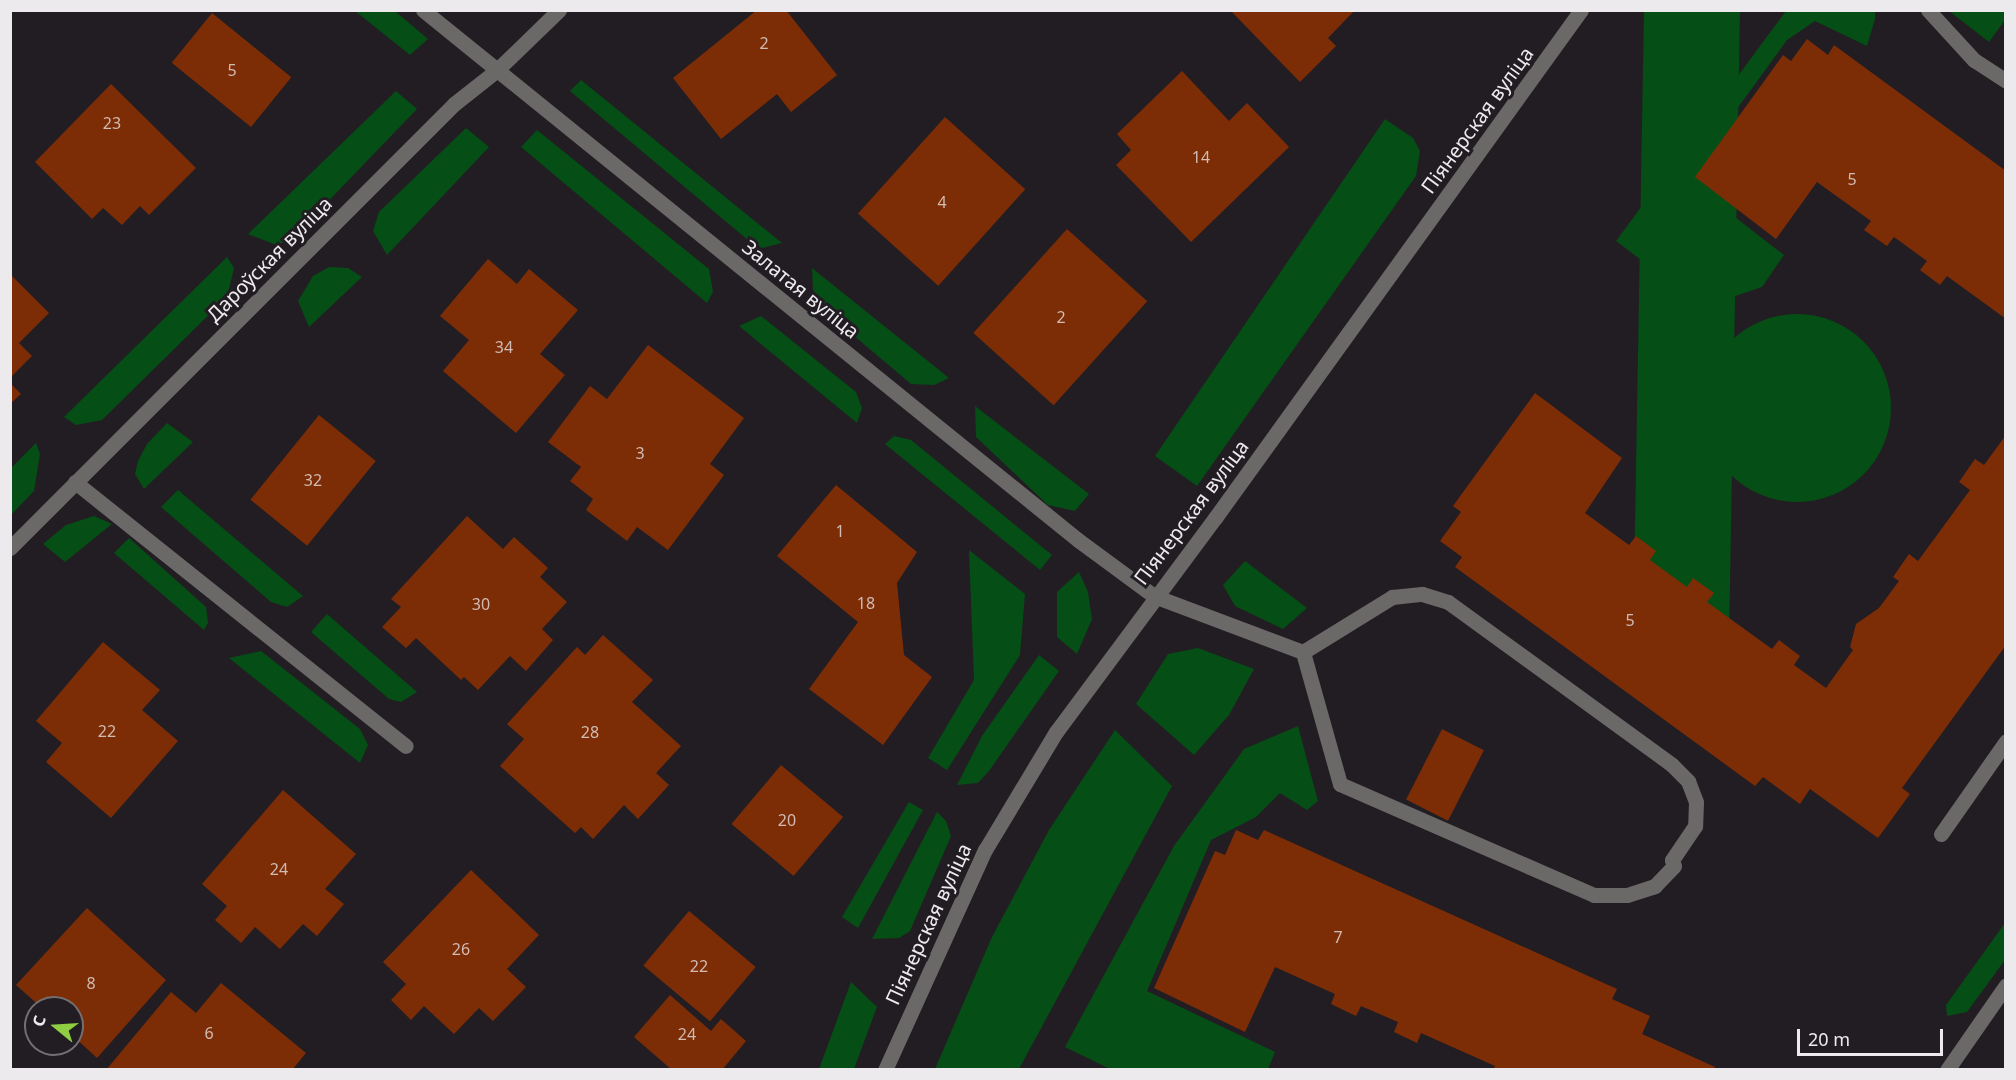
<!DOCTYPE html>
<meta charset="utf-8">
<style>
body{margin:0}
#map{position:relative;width:2016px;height:1080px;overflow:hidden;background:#221d22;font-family:"Noto Sans",sans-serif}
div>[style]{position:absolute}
.green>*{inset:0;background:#054e16;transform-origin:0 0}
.round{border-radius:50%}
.building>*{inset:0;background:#7d2d06;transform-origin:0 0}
.minor>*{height:15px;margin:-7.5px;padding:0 7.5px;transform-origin:7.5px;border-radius:7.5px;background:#6b6868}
span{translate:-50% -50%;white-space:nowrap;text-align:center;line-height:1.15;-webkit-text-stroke:6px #221d22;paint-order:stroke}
.number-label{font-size:16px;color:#d1bbb3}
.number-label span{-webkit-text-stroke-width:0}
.street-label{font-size:20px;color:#edeaed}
.frame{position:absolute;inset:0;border:12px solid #edeaed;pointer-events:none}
.north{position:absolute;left:24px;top:996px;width:60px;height:60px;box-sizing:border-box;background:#221d22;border:2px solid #736f73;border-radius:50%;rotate:288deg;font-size:16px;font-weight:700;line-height:24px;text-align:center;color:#edeaed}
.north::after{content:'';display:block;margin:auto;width:21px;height:27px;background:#8fcd42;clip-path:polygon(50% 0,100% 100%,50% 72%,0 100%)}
.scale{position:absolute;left:1797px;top:1029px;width:146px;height:27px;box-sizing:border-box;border:3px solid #edeaed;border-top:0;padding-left:8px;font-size:18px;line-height:21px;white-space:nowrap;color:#edeaed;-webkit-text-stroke:4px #221d22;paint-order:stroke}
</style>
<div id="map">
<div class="green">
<div style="left:1644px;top:10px;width:96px;height:654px;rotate:1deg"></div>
<div style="clip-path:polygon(355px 11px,395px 11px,428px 39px,410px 55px)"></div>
<div style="clip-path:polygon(1786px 11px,1875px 11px,1875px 19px,1867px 46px,1815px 21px,1787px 40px,1686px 179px,1784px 255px,1762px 287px,1703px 307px,1616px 241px)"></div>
<div style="clip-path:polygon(1949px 11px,2005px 11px,2005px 20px,1989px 42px)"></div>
<div style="clip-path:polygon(581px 80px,782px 243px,762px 248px,748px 240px,570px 91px)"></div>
<div style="clip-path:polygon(396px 91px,417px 109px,291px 240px,276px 245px,248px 234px)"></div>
<div style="clip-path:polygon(1385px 119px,1413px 138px,1420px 151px,1416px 176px,1197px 486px,1155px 456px)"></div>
<div style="clip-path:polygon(466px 128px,489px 147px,387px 255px,373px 231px,379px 212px)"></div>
<div style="clip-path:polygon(537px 130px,709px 269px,713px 292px,707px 303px,521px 147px)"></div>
<div style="clip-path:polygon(227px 257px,234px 268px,227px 297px,102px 420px,76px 425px,64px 417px)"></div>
<div style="clip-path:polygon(329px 267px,348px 268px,362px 277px,309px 327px,298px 301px,313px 276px)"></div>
<div style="clip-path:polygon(812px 268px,949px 378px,934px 385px,911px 384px,820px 307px,813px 290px)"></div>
<div class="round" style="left:1703px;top:314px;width:188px;height:188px"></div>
<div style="clip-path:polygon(761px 316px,856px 392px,862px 408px,857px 423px,739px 326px)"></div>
<div style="clip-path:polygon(975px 406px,1089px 494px,1075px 511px,1048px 505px,976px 437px)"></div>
<div style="clip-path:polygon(167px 423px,193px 442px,144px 489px,135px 474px,138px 461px,147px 444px)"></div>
<div style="clip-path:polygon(894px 436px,911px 440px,1052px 555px,1040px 570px,885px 444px)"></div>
<div style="clip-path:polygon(36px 443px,40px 454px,34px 491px,11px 515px,11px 468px)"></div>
<div style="clip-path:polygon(178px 490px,303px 596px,287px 607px,271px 602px,161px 507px)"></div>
<div style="clip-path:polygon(94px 516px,112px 524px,65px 562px,43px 544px,66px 525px)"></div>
<div style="clip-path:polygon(129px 538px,206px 607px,208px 623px,204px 630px,114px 553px)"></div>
<div style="clip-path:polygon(969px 550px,1025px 594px,1020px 655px,947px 770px,928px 758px,974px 680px)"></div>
<div style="clip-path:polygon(1245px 561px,1307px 608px,1283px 629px,1235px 606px,1223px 585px)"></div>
<div style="clip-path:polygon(1079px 572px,1088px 592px,1092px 619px,1077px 654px,1057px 637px,1057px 592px)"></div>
<div style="clip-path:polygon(327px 614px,417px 692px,401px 702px,389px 699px,311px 632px)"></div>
<div style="clip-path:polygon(1198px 648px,1254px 669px,1229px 715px,1194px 755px,1136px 704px,1168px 654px)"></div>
<div style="clip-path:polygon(261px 651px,360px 729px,368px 745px,360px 763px,229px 658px)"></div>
<div style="clip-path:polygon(1039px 655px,1059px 671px,989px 771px,978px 783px,957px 785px,982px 736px)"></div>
<div style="clip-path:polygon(1298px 726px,1318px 801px,1307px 810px,1280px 793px,1256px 817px,1211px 840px,1147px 991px,1275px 1052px,1268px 1069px,1110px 1069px,1065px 1047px,1174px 846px,1244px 749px)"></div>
<div style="clip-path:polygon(1115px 730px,1172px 786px,1019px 1069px,935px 1069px,992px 937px,1049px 830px)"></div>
<div style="clip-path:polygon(909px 802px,923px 810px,858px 928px,842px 917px)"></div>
<div style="clip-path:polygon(937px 812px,946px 821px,951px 836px,910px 931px,899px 938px,872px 939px)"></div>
<div style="clip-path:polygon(2005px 923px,2005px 960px,1967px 1012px,1947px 1016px,1946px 1005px)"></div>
<div style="clip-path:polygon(851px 982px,877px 1007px,854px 1069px,819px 1069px)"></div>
</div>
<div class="building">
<div style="clip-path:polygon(757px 10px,786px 10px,837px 75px,791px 112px,777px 94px,721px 139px,673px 78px)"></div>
<div style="clip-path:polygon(1230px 10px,1355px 10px,1328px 38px,1336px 46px,1300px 82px)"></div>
<div style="left:212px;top:13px;width:102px;height:64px;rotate:39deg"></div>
<div style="clip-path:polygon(1807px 39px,1828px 55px,1834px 45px,2006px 171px,2006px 319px,1947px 276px,1940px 285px,1920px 270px,1927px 261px,1894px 237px,1887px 246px,1864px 230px,1871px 221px,1817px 182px,1776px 239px,1695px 177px,1783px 55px,1791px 61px)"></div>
<div style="clip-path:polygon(1182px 71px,1229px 121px,1247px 103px,1289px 147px,1191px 242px,1116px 165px,1131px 150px,1117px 134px)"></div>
<div style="clip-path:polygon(111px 84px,196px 168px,149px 215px,140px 206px,122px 225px,103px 208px,92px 219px,35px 162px)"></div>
<div style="left:945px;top:117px;width:108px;height:130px;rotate:42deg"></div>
<div style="left:1067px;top:229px;width:108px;height:140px;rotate:42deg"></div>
<div style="clip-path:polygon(488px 259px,517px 284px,529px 269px,578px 310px,540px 354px,565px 375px,516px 433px,443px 371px,469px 340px,440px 316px)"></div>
<div style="clip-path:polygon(10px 274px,49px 313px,19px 343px,32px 356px,10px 378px)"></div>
<div style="clip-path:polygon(648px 345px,744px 418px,710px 464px,724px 475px,668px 550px,637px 527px,627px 541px,586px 510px,593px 499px,570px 481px,581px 467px,548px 442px,590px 386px,607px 399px)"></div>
<div style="clip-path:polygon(10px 383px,21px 394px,10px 404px)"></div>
<div style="clip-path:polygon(1535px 393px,1622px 458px,1585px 513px,1629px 545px,1636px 536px,1656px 551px,1650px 560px,1687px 587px,1693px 578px,1714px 593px,1707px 602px,1772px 649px,1779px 640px,1800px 656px,1794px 665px,1826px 688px,1853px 650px,1850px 647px,1856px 624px,1879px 608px,1899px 581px,1893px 577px,1909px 554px,1918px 561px,1970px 490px,1959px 482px,1975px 459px,1984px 465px,2006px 435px,2006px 645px,1902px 788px,1910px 794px,1878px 838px,1810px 789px,1800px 804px,1763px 777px,1755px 786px,1455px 567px,1462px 557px,1440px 541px,1461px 512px,1453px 506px)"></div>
<div style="left:319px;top:415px;width:73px;height:109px;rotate:39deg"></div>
<div style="clip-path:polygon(836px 485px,917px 552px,897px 583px,904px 655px,932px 677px,883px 745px,809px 689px,858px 622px,777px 556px)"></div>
<div style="clip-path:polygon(467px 516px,503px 549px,514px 537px,548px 568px,540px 577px,567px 602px,542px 629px,553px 640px,526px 671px,510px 656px,478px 690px,464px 677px,461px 680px,416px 638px,406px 648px,382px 627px,401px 607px,391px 599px)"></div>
<div style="clip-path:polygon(603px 635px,653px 680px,632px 702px,681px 746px,656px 773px,669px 785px,638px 819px,624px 805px,593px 839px,581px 827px,575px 833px,500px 766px,524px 739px,507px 724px,577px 647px,585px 655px)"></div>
<div style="clip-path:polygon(103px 642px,160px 690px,142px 710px,178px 741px,111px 818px,46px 762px,62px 743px,36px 721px)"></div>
<div style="left:1442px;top:729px;width:47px;height:79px;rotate:27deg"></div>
<div style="left:781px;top:765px;width:81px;height:77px;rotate:40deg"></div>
<div style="clip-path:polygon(283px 790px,356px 854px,325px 889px,344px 904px,317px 936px,303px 924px,280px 949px,255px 927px,241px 943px,215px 920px,227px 906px,202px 884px)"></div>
<div style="clip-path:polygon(1236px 830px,1258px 840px,1264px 830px,1617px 989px,1612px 999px,1650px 1016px,1642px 1034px,1715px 1067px,1714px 1070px,1493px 1070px,1495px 1066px,1421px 1033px,1417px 1043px,1394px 1032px,1398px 1022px,1361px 1006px,1356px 1016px,1331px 1004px,1335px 994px,1275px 967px,1245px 1032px,1154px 988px,1215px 851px,1225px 855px)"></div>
<div style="clip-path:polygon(471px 870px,539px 935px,507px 969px,526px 987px,493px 1021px,479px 1008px,454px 1034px,424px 1006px,411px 1020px,391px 1000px,406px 984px,383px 962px)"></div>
<div style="clip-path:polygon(87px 908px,166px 980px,97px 1058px,72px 1035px,72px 1008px,42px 1008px,16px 985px)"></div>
<div style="left:689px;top:911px;width:87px;height:71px;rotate:40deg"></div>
<div style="clip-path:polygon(221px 983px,306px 1053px,292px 1070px,106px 1070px,171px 992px,196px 1013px)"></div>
<div style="clip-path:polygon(670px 995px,711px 1031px,721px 1019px,746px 1041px,722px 1070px,672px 1070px,634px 1037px)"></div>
</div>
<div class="minor">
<div style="left:423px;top:10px;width:843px;rotate:38.98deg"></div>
<div style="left:1078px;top:540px;width:94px;rotate:36.4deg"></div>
<div style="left:1154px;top:596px;width:159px;rotate:20.6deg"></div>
<div style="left:1303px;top:652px;width:105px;rotate:-31.7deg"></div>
<div style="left:1392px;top:597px;width:30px;rotate:-6deg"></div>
<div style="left:1422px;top:594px;width:27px;rotate:17deg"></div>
<div style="left:1448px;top:602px;width:277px;rotate:36deg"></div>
<div style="left:1672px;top:765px;width:23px;rotate:45deg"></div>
<div style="left:1688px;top:781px;width:22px;rotate:69deg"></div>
<div style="left:1696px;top:802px;width:24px;rotate:92deg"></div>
<div style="left:1695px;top:826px;width:41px;rotate:124.1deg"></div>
<div style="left:1672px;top:860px;width:6px;rotate:72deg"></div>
<div style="left:1674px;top:866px;width:28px;rotate:134deg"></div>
<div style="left:1655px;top:886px;width:29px;rotate:162deg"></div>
<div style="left:1627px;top:895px;width:33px;rotate:180deg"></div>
<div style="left:1594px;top:895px;width:277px;rotate:-156.4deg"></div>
<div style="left:1340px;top:784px;width:137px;rotate:-105.7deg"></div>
<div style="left:1928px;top:10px;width:68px;rotate:47.4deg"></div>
<div style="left:1974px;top:60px;width:38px;rotate:33deg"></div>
<div style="left:75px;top:482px;width:423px;rotate:38.6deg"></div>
<div style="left:10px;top:548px;width:628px;rotate:-45deg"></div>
<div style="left:454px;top:104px;width:53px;rotate:-38.2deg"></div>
<div style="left:496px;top:71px;width:88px;rotate:-44.1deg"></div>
<div style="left:1941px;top:834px;width:113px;rotate:-55deg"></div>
<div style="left:885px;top:1070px;width:242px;rotate:-65.6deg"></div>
<div style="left:985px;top:850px;width:138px;rotate:-59deg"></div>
<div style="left:1056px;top:732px;width:267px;rotate:-53.4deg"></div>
<div style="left:1215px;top:518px;width:626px;rotate:-54.23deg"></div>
<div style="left:1947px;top:1070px;width:103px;rotate:-55.2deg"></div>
</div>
<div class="number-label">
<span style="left:764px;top:43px">2</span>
<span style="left:232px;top:70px">5</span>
<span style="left:112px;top:123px">23</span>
<span style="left:1201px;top:157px">14</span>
<span style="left:1852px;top:179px">5</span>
<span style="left:942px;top:202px">4</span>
<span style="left:1061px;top:317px">2</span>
<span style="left:504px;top:347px">34</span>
<span style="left:640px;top:453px">3</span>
<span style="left:313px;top:480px">32</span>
<span style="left:840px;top:531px">1</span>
<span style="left:866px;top:603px">18</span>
<span style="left:481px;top:604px">30</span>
<span style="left:1630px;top:620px">5</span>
<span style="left:107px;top:731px">22</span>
<span style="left:590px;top:732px">28</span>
<span style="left:787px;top:820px">20</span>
<span style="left:279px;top:869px">24</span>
<span style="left:1338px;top:937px">7</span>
<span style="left:461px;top:949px">26</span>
<span style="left:699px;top:966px">22</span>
<span style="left:91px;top:983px">8</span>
<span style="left:209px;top:1033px">6</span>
<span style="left:687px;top:1034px">24</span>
</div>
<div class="street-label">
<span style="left:1477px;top:120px;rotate:-54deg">Піянерская вуліца</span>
<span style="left:269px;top:259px;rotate:-45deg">Дароўская вуліца</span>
<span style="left:801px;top:289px;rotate:39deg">Залатая вуліца</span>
<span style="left:1191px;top:512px;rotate:-53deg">Піянерская вуліца</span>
<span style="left:928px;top:924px;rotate:-65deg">Піянерская вуліца</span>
</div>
<div class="frame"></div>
<div class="north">С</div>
<div class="scale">20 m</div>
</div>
